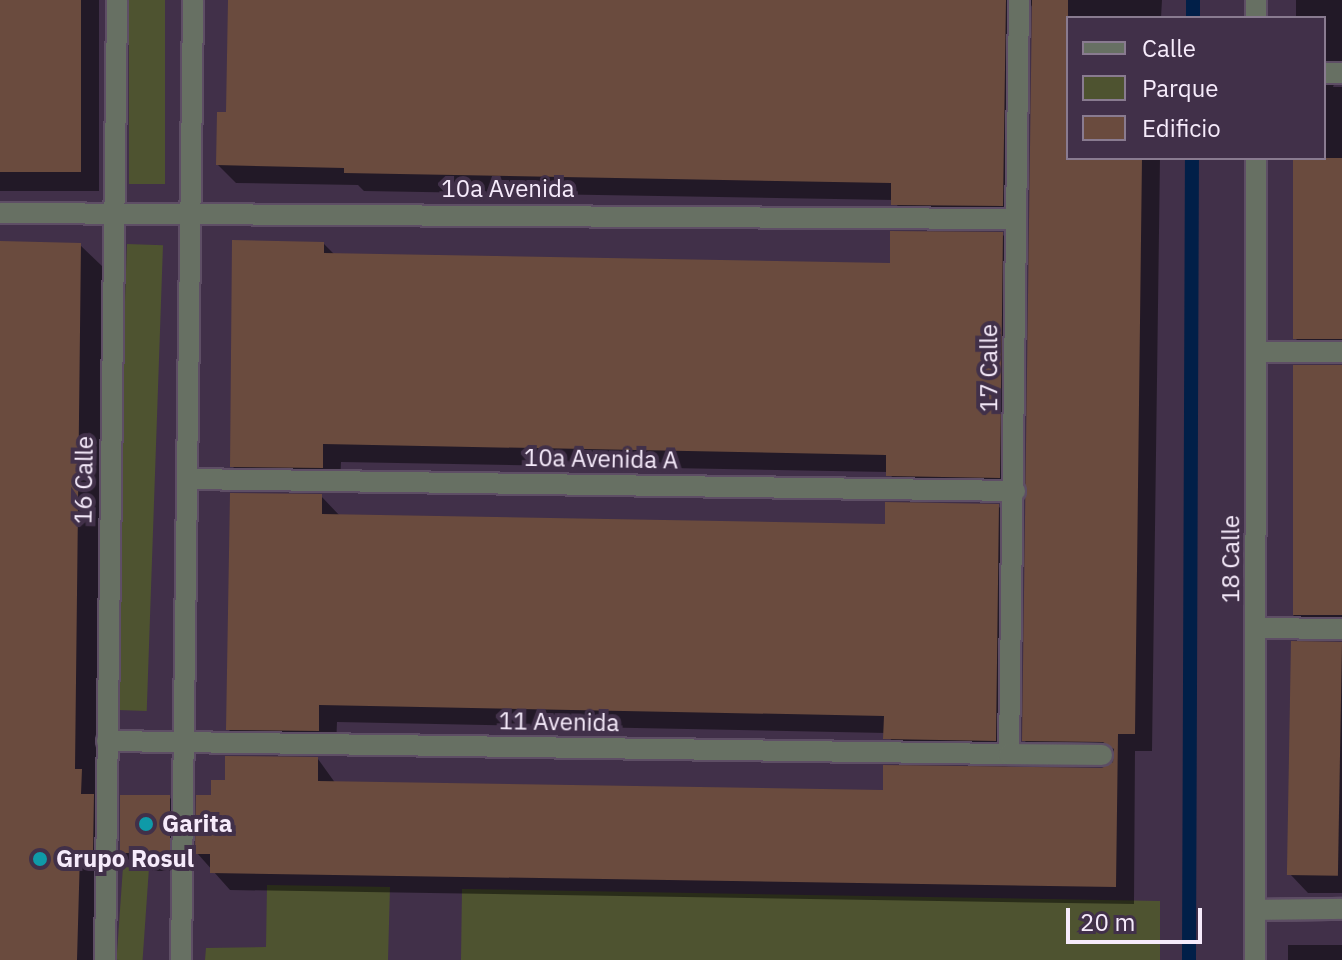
<!DOCTYPE html>
<style>
body{margin:0}
#map{position:relative;width:1342px;height:960px;overflow:hidden;background:#413049;font-family:"IBM Plex Sans",sans-serif}
div>[style]{position:absolute}
.green>*{inset:0;background:#4e5330;transform-origin:0 0}
.shadow>*{inset:0;background:#0007;transform-origin:0 0}
.stream>*{height:14px;margin:-7px;padding:0 7px;transform-origin:7px;border-radius:7px;background:#011f48}
.building>*{inset:0;background:#6a4b3e;transform-origin:0 0}
.roads{filter:drop-shadow(2px 0 #5e4e65) drop-shadow(-2px 0 #5e4e65) drop-shadow(0 2px #5e4e65) drop-shadow(0 -2px #5e4e65)}
.minor>*{height:20px;margin:-10px;padding:0 10px;transform-origin:10px;border-radius:10px;background:#677063}
.dots>*{width:22px;height:22px;translate:-50% -50%;box-sizing:border-box;border:4px solid #413049;border-radius:50%}
span{translate:-50% -50%;white-space:nowrap;text-align:center;line-height:1.15;-webkit-text-stroke:8px #413049;paint-order:stroke}
.street-label{font-size:24px;color:#f6ebfb}
.poi-label{font-size:24px;color:#f6ebfb;font-weight:700}
.left{translate:0 -50%;text-align:left}
.legend{position:absolute;left:1066px;top:16px;width:260px;height:144px;box-sizing:border-box;background:#413049;border:2px solid #897b90;margin:0;padding:10px 14px;list-style:none;font-size:24px;color:#f6ebfb}
.legend li{display:flex;align-items:center;gap:16px;height:40px}
.legend b{width:40px;border:2px solid #897b90}
.scale{position:absolute;left:1066px;top:908px;width:136px;height:36px;box-sizing:border-box;border:4px solid #f6ebfb;border-top:0;padding-left:10px;font-size:24px;line-height:28px;white-space:nowrap;color:#f6ebfb;-webkit-text-stroke:6px #413049;paint-order:stroke}
</style>
<div id="map">
<div class="green">
<div style="left:129px;top:0;width:36px;height:184px"></div>
<div style="left:127px;top:244px;width:36px;height:466px;rotate:2deg"></div>
<div style="left:123px;top:867px;width:26px;height:93px;rotate:4deg"></div>
<div style="clip-path:polygon(267px 885px,390px 887px,388px 960px,205px 960px,206px 948px,266px 947px)"></div>
<div style="clip-path:polygon(462px 889px,1160px 901px,1160px 960px,461px 960px)"></div>
</div>
<div class="shadow">
<div style="left:0;top:0;width:99px;height:191px"></div>
<div style="clip-path:polygon(230px 0,1162px 0,1161px 18px,1068px 18px,1068px 158px,1160px 158px,1152px 751px,1135px 751px,1134px 904px,230px 890px,197px 853px,213px 797px,227px 782px,318px 759px,336px 784px,885px 792px,1103px 770px,1113px 759px,1042px 759px,1024px 740px,1034px 2px,1023px 19px,1021px 223px,911px 223px,893px 200px,364px 191px,358px 185px,236px 183px,218px 165px,228px 114px)"></div>
<div style="clip-path:polygon(1296px 0,1342px 0,1342px 79px,1336px 79px,1333px 87px,1342px 87px,1342px 357px,1313px 356px,1295px 338px,1296px 158px,1324px 158px,1324px 18px,1296px 18px)"></div>
<div style="clip-path:polygon(1002px 234px,1020px 252px,1017px 495px,906px 494px,888px 472px,341px 462px,340px 485px,251px 484px,232px 466px,324px 244px,335px 255px,891px 265px)"></div>
<div style="clip-path:polygon(0 244px,80px 245px,103px 267px,100px 960px,0 960px)"></div>
<div style="clip-path:polygon(1342px 367px,1342px 633px,1311px 633px,1293px 615px)"></div>
<div style="clip-path:polygon(321px 496px,340px 516px,887px 526px,998px 506px,1017px 524px,1014px 758px,904px 757px,886px 733px,337px 722px,336px 748px,246px 747px,228px 729px)"></div>
<div style="clip-path:polygon(1342px 644px,1342px 893px,1308px 893px,1290px 874px)"></div>
<div style="clip-path:polygon(169px 797px,188px 815px,187px 871px,140px 871px,121px 852px)"></div>
<div style="left:1288px;top:945px;width:54px;height:15px"></div>
</div>
<div class="stream">
<div style="left:1193px;top:18px;width:18px;rotate:-90deg"></div>
<div style="left:1189px;top:960px;width:802px;rotate:-89.79deg"></div>
</div>
<div class="building">
<div style="left:0;top:0;width:81px;height:172px"></div>
<div style="clip-path:polygon(228px 0,1006px 0,1003px 206px,891px 205px,891px 183px,344px 173px,344px 168px,216px 165px,217px 112px,226px 112px)"></div>
<div style="clip-path:polygon(1032px 0,1068px 0,1068px 158px,1142px 158px,1135px 734px,1118px 734px,1116px 887px,210px 873px,210px 854px,195px 854px,196px 795px,211px 795px,211px 780px,225px 780px,225px 756px,318px 757px,318px 781px,883px 790px,883px 765px,1102px 768px,1113px 762px,1114px 749px,1103px 742px,1022px 741px)"></div>
<div style="left:1293px;top:158px;width:49px;height:181px"></div>
<div style="clip-path:polygon(890px 231px,1003px 232px,1000px 478px,886px 476px,886px 455px,323px 444px,323px 468px,230px 467px,232px 240px,324px 242px,324px 253px,890px 263px)"></div>
<div style="clip-path:polygon(0 241px,81px 243px,75px 769px,82px 769px,81px 794px,94px 794px,93px 853px,80px 853px,77px 960px,0 960px)"></div>
<div style="left:1293px;top:365px;width:49px;height:250px"></div>
<div style="clip-path:polygon(230px 493px,322px 494px,322px 514px,885px 524px,885px 502px,999px 504px,996px 741px,883px 739px,884px 716px,319px 705px,319px 731px,226px 730px)"></div>
<div style="left:1291px;top:641px;width:51px;height:234px;rotate:1deg"></div>
<div style="left:120px;top:795px;width:50px;height:58px"></div>
</div>
<div class="roads">
<div class="minor">
<div style="left:1256px;top:18px;width:18px;rotate:-90deg"></div>
<div style="left:1324px;top:73px;width:18px"></div>
<div style="left:0;top:213px;width:1015px;rotate:0.34deg"></div>
<div style="left:1256px;top:352px;width:86px"></div>
<div style="left:187px;top:479px;width:828px;rotate:0.83deg"></div>
<div style="left:1257px;top:628px;width:85px;rotate:0.7deg"></div>
<div style="left:107px;top:741px;width:902px;rotate:0.83deg"></div>
<div style="left:1009px;top:754px;width:754px;rotate:-89.24deg"></div>
<div style="left:1009px;top:754px;width:93px;rotate:0.6deg"></div>
<div style="left:1256px;top:910px;width:86px;rotate:-0.7deg"></div>
<div style="left:105px;top:960px;width:960px;rotate:-89.28deg"></div>
<div style="left:181px;top:960px;width:960px;rotate:-89.28deg"></div>
<div style="left:1255px;top:960px;width:802px;rotate:-89.93deg"></div>
</div>
</div>
<div class="dots">
<div style="left:146px;top:824px;background:#0f9aa8"></div>
<div style="left:40px;top:859px;background:#0f9aa8"></div>
</div>
<div class="street-label">
<span style="left:508px;top:189px">10a Avenida</span>
<span style="left:989px;top:368px;rotate:-90deg">17 Calle</span>
<span style="left:601px;top:459px;rotate:1deg">10a Avenida A</span>
<span style="left:84px;top:480px;rotate:-89deg">16 Calle</span>
<span style="left:1231px;top:559px;rotate:-90deg">18 Calle</span>
<span style="left:559px;top:722px;rotate:1deg">11 Avenida</span>
</div>
<div class="poi-label">
<span class="left" style="left:162px;top:824px">Garita</span>
<span class="left" style="left:56px;top:859px">Grupo Rosul</span>
</div>
<ul class="legend">
<li><b style="height:10px;background:#677063"></b>Calle</li>
<li><b style="height:22px;background:#4e5330"></b>Parque</li>
<li><b style="height:22px;background:#6a4b3e"></b>Edificio</li>
</ul>
<div class="scale">20 m</div>
</div>
